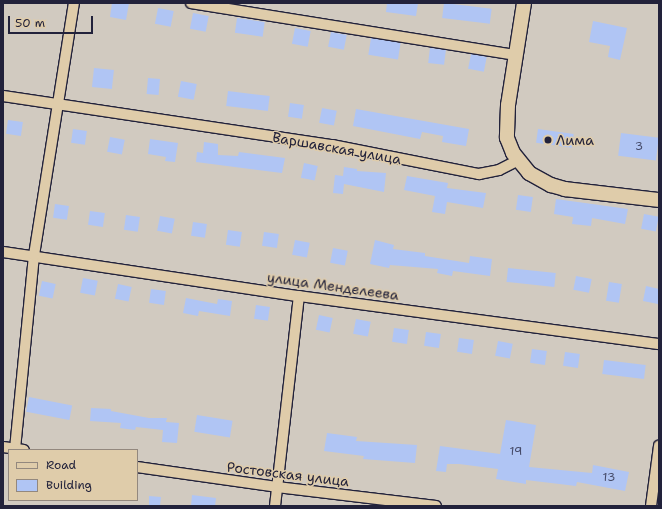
<!DOCTYPE html>
<meta charset="utf-8">
<style>
body{margin:0}
#map{position:relative;width:662px;height:509px;overflow:hidden;background:#d1cac0;font-family:"Shantell Sans",sans-serif}
div>[style]{position:absolute}
.building>*{inset:0;background:#b0c5f4;transform-origin:0 0}
.roads{filter:drop-shadow(1px 0 #22223b) drop-shadow(-1px 0 #22223b) drop-shadow(0 1px #22223b) drop-shadow(0 -1px #22223b)}
.street>*{height:10px;margin:-5px;padding:0 5px;transform-origin:5px;border-radius:5px;background:#dfccaa}
.secondary>*{height:14px;margin:-7px;padding:0 7px;transform-origin:7px;border-radius:7px;background:#dfccaa}
.dots>*{width:11px;height:11px;translate:-50% -50%;box-sizing:border-box;border:2px solid #dfccaa;border-radius:50%}
span{translate:-50% -50%;white-space:nowrap;text-align:center;line-height:1.15;-webkit-text-stroke:3px #dfccaa;paint-order:stroke}
.number-label{font-size:12px;color:#464b69}
.number-label span{-webkit-text-stroke-width:0}
.poi-label{font-size:14px;color:#22223b}
.left{translate:0 -50%;text-align:left}
.street-label{font-size:14px;color:#22223b}
.frame{position:absolute;inset:0;border:4px solid #22223b;pointer-events:none}
.legend{position:absolute;left:8px;top:449px;width:130px;height:52px;box-sizing:border-box;background:#dfccaa;border:1px solid #93887e;margin:0;padding:5px 7px;list-style:none;font-size:12px;color:#22223b}
.legend li{display:flex;align-items:center;gap:8px;height:20px}
.legend b{width:20px;border:1px solid #93887e}
.scale{position:absolute;left:8px;top:16px;width:85px;height:18px;box-sizing:border-box;border:2px solid #22223b;border-top:0;padding-left:5px;font-size:12px;line-height:14px;white-space:nowrap;color:#22223b;-webkit-text-stroke:3px #dfccaa;paint-order:stroke}
</style>
<div id="map">
<div class="building">
<div style="clip-path:polygon(112px 3px,129px 3px,126px 20px,110px 17px)"></div>
<div style="clip-path:polygon(387px 3px,418px 3px,416px 16px,386px 12px)"></div>
<div style="left:444px;top:3px;width:48px;height:15px;rotate:7deg"></div>
<div style="left:158px;top:8px;width:16px;height:16px;rotate:11deg"></div>
<div style="left:193px;top:13px;width:16px;height:16px;rotate:11deg"></div>
<div style="left:237px;top:18px;width:28px;height:15px;rotate:8deg"></div>
<div style="clip-path:polygon(593px 21px,627px 28px,620px 60px,608px 57px,610px 46px,589px 42px)"></div>
<div style="left:295px;top:28px;width:16px;height:16px;rotate:11deg"></div>
<div style="left:331px;top:32px;width:16px;height:15px;rotate:11deg"></div>
<div style="left:371px;top:38px;width:30px;height:17px;rotate:9deg"></div>
<div style="left:430px;top:48px;width:16px;height:15px;rotate:7deg"></div>
<div style="left:471px;top:54px;width:16px;height:15px;rotate:11deg"></div>
<div style="left:94px;top:68px;width:20px;height:19px;rotate:6deg"></div>
<div style="left:148px;top:78px;width:12px;height:16px;rotate:5deg"></div>
<div style="left:181px;top:81px;width:16px;height:16px;rotate:11deg"></div>
<div style="left:228px;top:91px;width:42px;height:15px;rotate:7deg"></div>
<div style="left:290px;top:103px;width:14px;height:14px;rotate:8deg"></div>
<div style="left:322px;top:108px;width:15px;height:15px;rotate:11deg"></div>
<div style="clip-path:polygon(356px 109px,469px 129px,466px 146px,442px 142px,443px 136px,422px 132px,420px 139px,353px 126px)"></div>
<div style="left:8px;top:120px;width:15px;height:14px;rotate:8deg"></div>
<div style="left:73px;top:129px;width:14px;height:14px;rotate:8deg"></div>
<div style="left:538px;top:129px;width:36px;height:14px;rotate:8deg"></div>
<div style="left:621px;top:133px;width:38px;height:23px;rotate:7deg"></div>
<div style="left:110px;top:137px;width:15px;height:15px;rotate:11deg"></div>
<div style="clip-path:polygon(150px 139px,178px 143px,175px 162px,165px 161px,166px 157px,148px 154px)"></div>
<div style="clip-path:polygon(204px 142px,218px 144px,218px 155px,238px 156px,239px 152px,285px 158px,282px 173px,196px 162px,197px 152px,203px 153px)"></div>
<div style="left:304px;top:163px;width:14px;height:15px;rotate:12deg"></div>
<div style="clip-path:polygon(344px 167px,357px 169px,357px 171px,386px 173px,384px 192px,344px 184px,343px 194px,333px 193px,335px 175px,343px 176px)"></div>
<div style="clip-path:polygon(407px 176px,448px 183px,447px 188px,486px 193px,483px 208px,447px 202px,445px 214px,432px 212px,435px 196px,404px 190px)"></div>
<div style="left:518px;top:195px;width:15px;height:15px;rotate:8deg"></div>
<div style="clip-path:polygon(556px 199px,628px 209px,625px 224px,592px 218px,591px 226px,572px 224px,573px 217px,554px 214px)"></div>
<div style="left:55px;top:204px;width:14px;height:14px;rotate:8deg"></div>
<div style="left:90px;top:211px;width:15px;height:14px;rotate:8deg"></div>
<div style="left:644px;top:214px;width:15px;height:15px;rotate:11deg"></div>
<div style="left:126px;top:215px;width:14px;height:15px;rotate:8deg"></div>
<div style="left:160px;top:216px;width:15px;height:15px;rotate:11deg"></div>
<div style="left:193px;top:222px;width:14px;height:14px;rotate:8deg"></div>
<div style="left:228px;top:230px;width:14px;height:15px;rotate:8deg"></div>
<div style="left:264px;top:232px;width:15px;height:14px;rotate:8deg"></div>
<div style="left:295px;top:240px;width:15px;height:15px;rotate:11deg"></div>
<div style="clip-path:polygon(375px 240px,394px 245px,393px 249px,425px 253px,425px 256px,469px 263px,470px 256px,492px 259px,490px 276px,453px 271px,452px 276px,437px 273px,438px 269px,390px 265px,389px 268px,370px 264px)"></div>
<div style="left:333px;top:248px;width:15px;height:15px;rotate:11deg"></div>
<div style="left:508px;top:268px;width:48px;height:14px;rotate:6deg"></div>
<div style="left:576px;top:276px;width:16px;height:14px;rotate:11deg"></div>
<div style="left:83px;top:278px;width:15px;height:15px;rotate:11deg"></div>
<div style="left:42px;top:281px;width:14px;height:15px;rotate:12deg"></div>
<div style="left:609px;top:282px;width:13px;height:19px;rotate:9deg"></div>
<div style="left:118px;top:284px;width:14px;height:15px;rotate:12deg"></div>
<div style="clip-path:polygon(646px 286px,659px 289px,658px 304px,643px 301px)"></div>
<div style="left:151px;top:289px;width:15px;height:14px;rotate:8deg"></div>
<div style="clip-path:polygon(186px 298px,217px 304px,218px 299px,232px 301px,230px 316px,199px 311px,198px 316px,183px 313px)"></div>
<div style="left:256px;top:305px;width:14px;height:14px;rotate:8deg"></div>
<div style="left:319px;top:315px;width:14px;height:15px;rotate:12deg"></div>
<div style="left:356px;top:319px;width:15px;height:15px;rotate:11deg"></div>
<div style="left:394px;top:328px;width:15px;height:14px;rotate:8deg"></div>
<div style="left:426px;top:332px;width:15px;height:14px;rotate:8deg"></div>
<div style="left:459px;top:338px;width:15px;height:14px;rotate:8deg"></div>
<div style="left:498px;top:341px;width:15px;height:15px;rotate:11deg"></div>
<div style="left:532px;top:349px;width:15px;height:14px;rotate:8deg"></div>
<div style="left:565px;top:352px;width:15px;height:14px;rotate:8deg"></div>
<div style="left:604px;top:360px;width:42px;height:14px;rotate:7deg"></div>
<div style="left:29px;top:397px;width:44px;height:15px;rotate:11deg"></div>
<div style="clip-path:polygon(91px 408px,111px 409px,111px 411px,149px 418px,167px 418px,166px 422px,179px 423px,177px 443px,162px 442px,163px 430px,136px 427px,135px 430px,120px 428px,121px 423px,90px 421px)"></div>
<div style="left:197px;top:415px;width:36px;height:17px;rotate:9deg"></div>
<div style="clip-path:polygon(506px 420px,536px 425px,529px 467px,592px 473px,593px 465px,629px 472px,625px 491px,577px 482px,576px 486px,526px 480px,526px 484px,496px 479px,498px 469px,459px 464px,447px 464px,446px 472px,436px 471px,440px 446px,500px 454px)"></div>
<div style="clip-path:polygon(327px 433px,357px 437px,356px 441px,417px 445px,415px 463px,363px 459px,364px 456px,324px 451px)"></div>
<div style="clip-path:polygon(192px 495px,216px 498px,215px 506px,191px 506px)"></div>
<div style="clip-path:polygon(149px 496px,161px 497px,160px 506px,149px 506px)"></div>
</div>
<div class="roads">
<div class="street">
<div style="left:191px;top:3px;width:329px;rotate:9.1deg"></div>
<div style="left:3px;top:96px;width:333px;rotate:8.5deg"></div>
<div style="left:332px;top:145px;width:150px;rotate:11.2deg"></div>
<div style="left:479px;top:174px;width:20px;rotate:-11deg"></div>
<div style="left:499px;top:170px;width:22px;rotate:-27deg"></div>
<div style="left:3px;top:252px;width:299px;rotate:8.5deg"></div>
<div style="left:299px;top:296px;width:363px;rotate:7.6deg"></div>
<div style="left:3px;top:447px;width:21px;rotate:8deg"></div>
<div style="left:15px;top:449px;width:195px;rotate:-84.4deg"></div>
<div style="left:34px;top:255px;width:255px;rotate:-81deg"></div>
<div style="left:137px;top:467px;width:141px;rotate:8.1deg"></div>
<div style="left:277px;top:487px;width:160px;rotate:6.8deg"></div>
<div style="left:275px;top:506px;width:211px;rotate:-83.5deg"></div>
<div style="left:651px;top:506px;width:61px;rotate:-82.4deg"></div>
</div>
<div class="secondary">
<div style="left:524px;top:3px;width:103px;rotate:98.9deg"></div>
<div style="left:508px;top:105px;width:33px;rotate:92deg"></div>
<div style="left:507px;top:138px;width:16px;rotate:68deg"></div>
<div style="left:513px;top:153px;width:26px;rotate:51deg"></div>
<div style="left:529px;top:173px;width:25px;rotate:29deg"></div>
<div style="left:551px;top:185px;width:15px;rotate:16deg"></div>
<div style="left:565px;top:189px;width:95px;rotate:6.7deg"></div>
</div>
</div>
<div class="dots">
<div style="left:548px;top:140px;background:#22223b"></div>
</div>
<div class="number-label">
<span style="left:639px;top:147px">3</span>
<span style="left:516px;top:452px">19</span>
<span style="left:609px;top:478px">13</span>
</div>
<div class="poi-label">
<span class="left" style="left:556px;top:140px">Лима</span>
</div>
<div class="street-label">
<span style="left:337px;top:148px;rotate:10deg">Варшавская улица</span>
<span style="left:333px;top:286px;rotate:8deg">улица Менделеева</span>
<span style="left:288px;top:474px;rotate:7deg">Ростовская улица</span>
</div>
<div class="frame"></div>
<ul class="legend">
<li><b style="height:5px;background:#dfccaa"></b>Road</li>
<li><b style="height:11px;background:#b0c5f4"></b>Building</li>
</ul>
<div class="scale">50 m</div>
</div>
